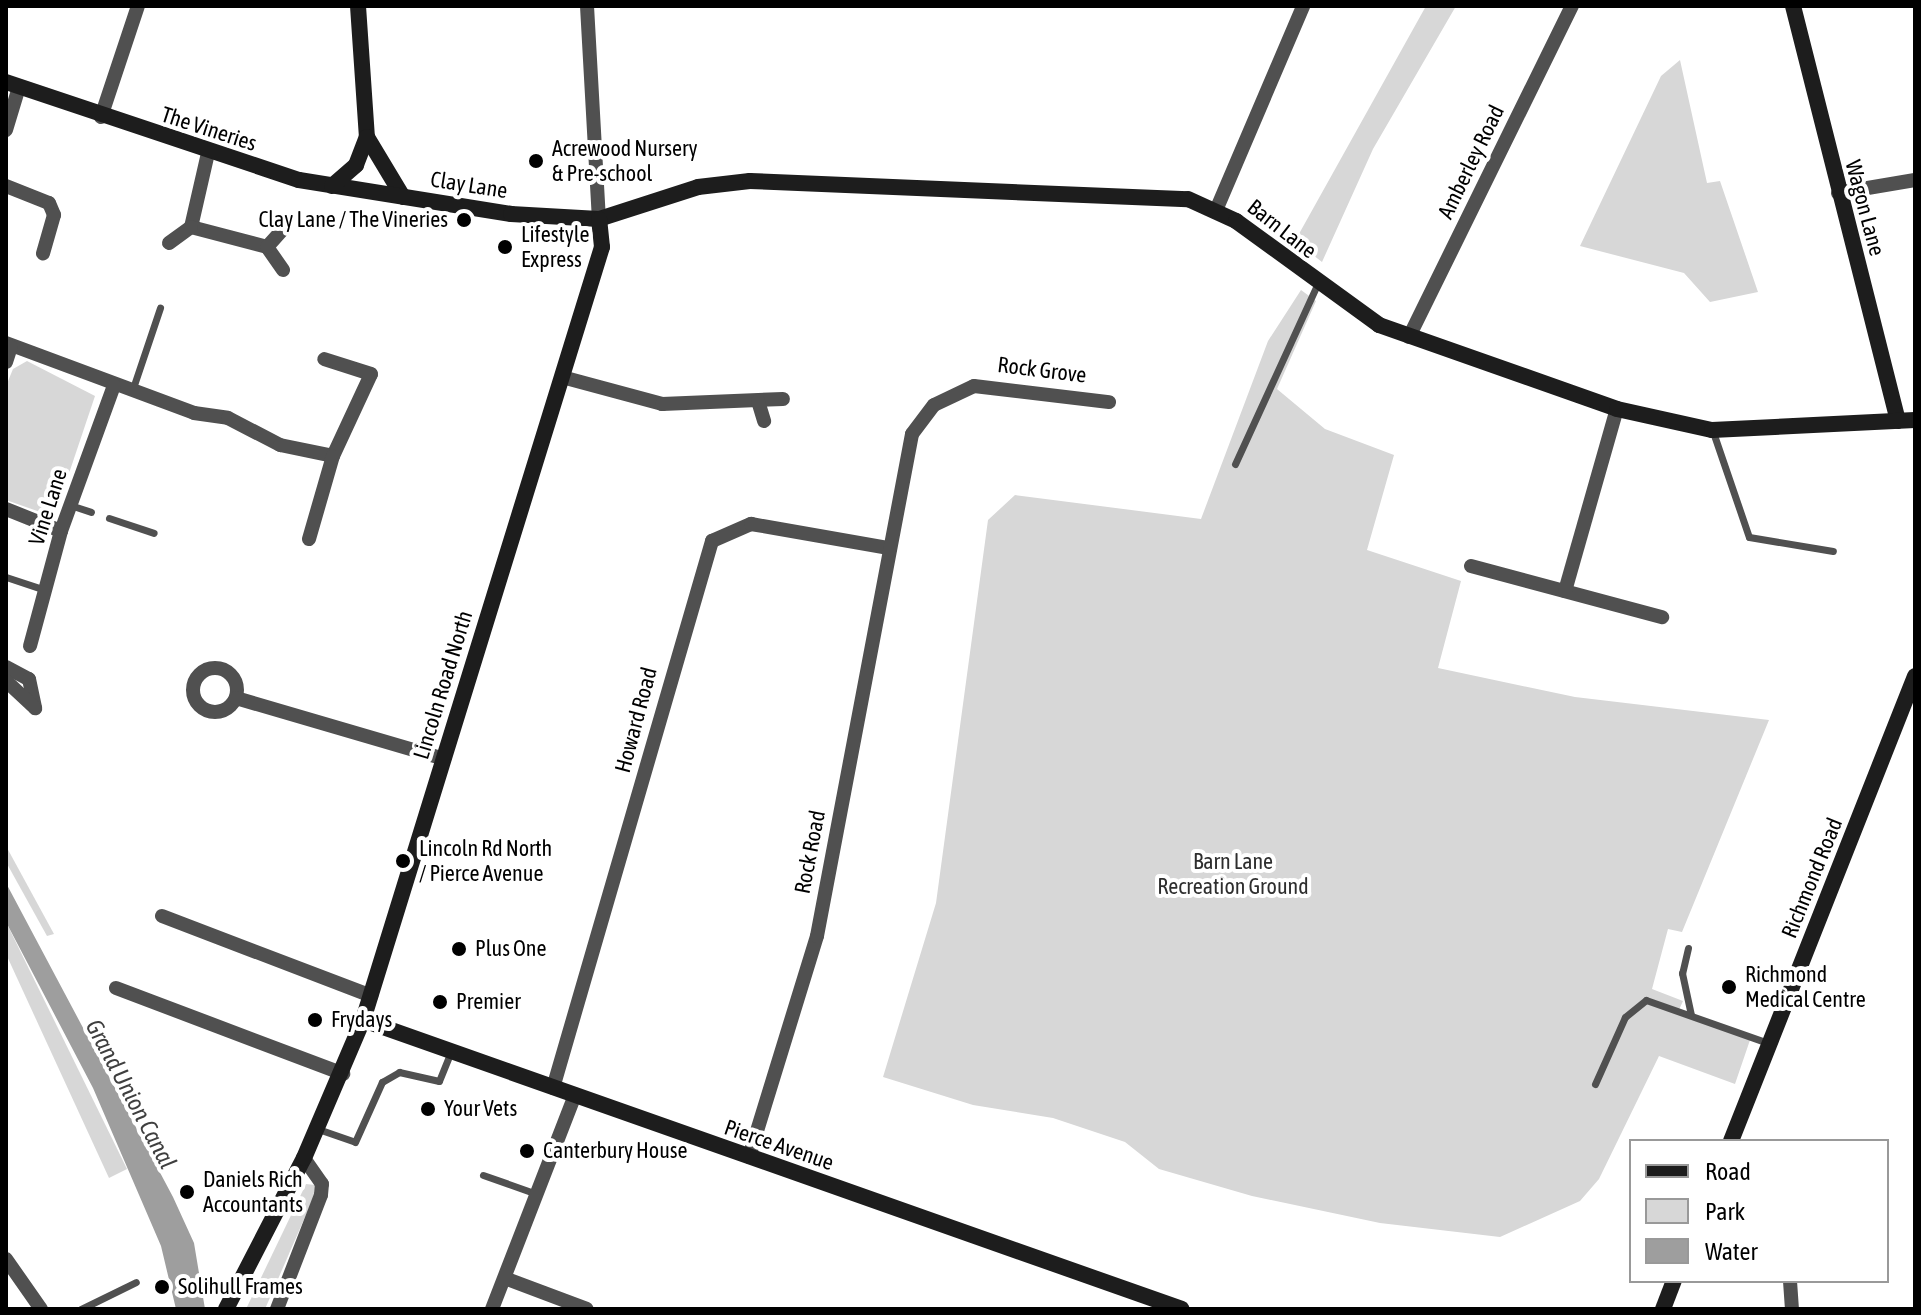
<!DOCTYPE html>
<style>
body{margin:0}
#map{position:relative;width:1921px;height:1315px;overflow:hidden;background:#fff;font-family:"Asap Condensed",sans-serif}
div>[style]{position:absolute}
.green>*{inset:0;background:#d7d7d7}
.water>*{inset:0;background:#9e9e9e}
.lane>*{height:7px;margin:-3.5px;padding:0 3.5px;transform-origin:3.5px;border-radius:3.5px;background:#505050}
.street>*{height:14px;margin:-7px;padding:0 7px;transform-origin:7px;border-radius:7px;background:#505050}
.street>.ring{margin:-7px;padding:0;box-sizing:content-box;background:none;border:14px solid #505050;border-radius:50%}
.secondary>*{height:16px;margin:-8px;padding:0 8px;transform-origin:8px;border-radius:8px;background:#1d1d1d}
.dots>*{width:22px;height:22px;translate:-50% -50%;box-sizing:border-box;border:4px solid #fff;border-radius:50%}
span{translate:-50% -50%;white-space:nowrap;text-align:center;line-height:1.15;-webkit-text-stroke:8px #fff;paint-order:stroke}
.street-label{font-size:22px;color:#000}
.poi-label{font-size:22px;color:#000}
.left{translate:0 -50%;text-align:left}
.right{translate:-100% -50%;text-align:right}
.park-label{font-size:22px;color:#2e2e2e}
.water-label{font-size:24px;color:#3f3f3f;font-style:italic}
.frame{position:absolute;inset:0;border:8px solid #000;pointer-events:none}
.legend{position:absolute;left:1629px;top:1139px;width:260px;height:144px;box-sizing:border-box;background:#fff;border:2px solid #999;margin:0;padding:10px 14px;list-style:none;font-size:24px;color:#000}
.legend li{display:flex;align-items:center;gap:16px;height:40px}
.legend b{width:40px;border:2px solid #999}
</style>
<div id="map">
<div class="green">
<div style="clip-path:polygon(1426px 6px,1456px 6px,1373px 149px,1322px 262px,1295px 241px)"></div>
<div style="clip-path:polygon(1680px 60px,1707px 183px,1720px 181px,1758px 292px,1710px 302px,1684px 273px,1580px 246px,1661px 76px)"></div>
<div style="clip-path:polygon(1301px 290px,1316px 301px,1277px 389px,1325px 429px,1394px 455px,1367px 550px,1461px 581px,1438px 668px,1575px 697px,1769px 720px,1682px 932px,1668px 929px,1652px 989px,1683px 1001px,1678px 1012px,1750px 1040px,1735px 1084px,1659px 1056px,1599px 1179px,1580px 1201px,1500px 1237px,1380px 1223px,1252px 1196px,1159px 1169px,1125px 1142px,1053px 1118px,973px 1105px,883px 1077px,936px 903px,988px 520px,1015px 495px,1201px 519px,1268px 341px)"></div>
<div style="clip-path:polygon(27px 361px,95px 396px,57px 509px,43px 513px,6px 500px,6px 386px,13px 369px)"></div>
<div style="clip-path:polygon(6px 846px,54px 934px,47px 936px,6px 862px)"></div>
<div style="clip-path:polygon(6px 922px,127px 1169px,109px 1178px,6px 954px)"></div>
<div style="clip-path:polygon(306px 1184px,315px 1185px,315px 1194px,265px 1309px,246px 1309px)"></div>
</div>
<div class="water">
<div style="clip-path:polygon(6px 883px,173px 1197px,194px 1243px,205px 1309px,176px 1309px,161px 1246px,93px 1088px,6px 922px)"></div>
</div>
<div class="lane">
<div style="left:132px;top:391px;width:88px;rotate:-71.4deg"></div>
<div style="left:1713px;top:432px;width:111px;rotate:71.1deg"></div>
<div style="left:1749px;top:537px;width:85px;rotate:9.5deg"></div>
<div style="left:1235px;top:464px;width:197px;rotate:-65.4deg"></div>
<div style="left:70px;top:505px;width:22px;rotate:18deg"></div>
<div style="left:109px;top:518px;width:47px;rotate:18.4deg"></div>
<div style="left:6px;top:577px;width:41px;rotate:18.4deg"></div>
<div style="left:1688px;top:948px;width:26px;rotate:103deg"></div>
<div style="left:1682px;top:973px;width:43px;rotate:77.9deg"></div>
<div style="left:1595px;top:1084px;width:73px;rotate:-65.9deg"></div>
<div style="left:1625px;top:1017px;width:27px;rotate:-39deg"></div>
<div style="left:1646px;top:1000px;width:129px;rotate:19.4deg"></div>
<div style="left:318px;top:1129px;width:39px;rotate:19deg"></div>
<div style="left:355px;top:1142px;width:66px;rotate:-65.8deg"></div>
<div style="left:382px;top:1082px;width:20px;rotate:-30deg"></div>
<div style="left:399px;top:1072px;width:41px;rotate:12.7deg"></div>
<div style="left:439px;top:1081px;width:32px;rotate:-68deg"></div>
<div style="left:483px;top:1175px;width:57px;rotate:19.4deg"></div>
<div style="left:81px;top:1309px;width:61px;rotate:-26.1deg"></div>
</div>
<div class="street">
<div style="left:587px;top:6px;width:213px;rotate:86.8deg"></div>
<div style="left:101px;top:117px;width:117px;rotate:-71.6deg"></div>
<div style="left:6px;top:130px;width:45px;rotate:-73.2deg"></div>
<div style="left:208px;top:153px;width:76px;rotate:102.9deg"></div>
<div style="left:191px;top:227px;width:79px;rotate:14.7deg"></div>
<div style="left:267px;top:247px;width:28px;rotate:55deg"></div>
<div style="left:6px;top:186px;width:46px;rotate:21.6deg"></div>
<div style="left:49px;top:203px;width:13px;rotate:67deg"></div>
<div style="left:54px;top:215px;width:40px;rotate:106deg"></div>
<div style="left:1838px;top:193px;width:78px;rotate:-9.6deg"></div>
<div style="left:1217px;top:208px;width:220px;rotate:-66.9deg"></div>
<div style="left:169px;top:243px;width:27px;rotate:-36deg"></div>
<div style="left:267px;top:247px;width:25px;rotate:-48deg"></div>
<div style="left:1409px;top:337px;width:369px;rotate:-63.8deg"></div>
<div style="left:6px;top:343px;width:201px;rotate:20.4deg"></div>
<div style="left:194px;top:413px;width:34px;rotate:8deg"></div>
<div style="left:228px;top:418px;width:59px;rotate:27.4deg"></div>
<div style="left:280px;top:445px;width:54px;rotate:11.7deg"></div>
<div style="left:333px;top:456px;width:90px;rotate:-65.1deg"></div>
<div style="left:371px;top:374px;width:49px;rotate:-162.3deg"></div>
<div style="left:6px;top:362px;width:16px;rotate:-72deg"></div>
<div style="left:562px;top:377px;width:104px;rotate:15.1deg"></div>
<div style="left:662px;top:404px;width:121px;rotate:-2.4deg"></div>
<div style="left:758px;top:401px;width:21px;rotate:73deg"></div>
<div style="left:6px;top:509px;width:59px;rotate:21.8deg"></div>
<div style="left:309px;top:539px;width:86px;rotate:-73.9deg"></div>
<div style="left:1471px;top:566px;width:198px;rotate:15deg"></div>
<div style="left:1565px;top:591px;width:189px;rotate:-74.1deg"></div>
<div style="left:30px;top:646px;width:119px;rotate:-74.9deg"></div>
<div style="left:61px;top:531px;width:155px;rotate:-70deg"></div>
<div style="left:6px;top:667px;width:26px;rotate:28deg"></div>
<div style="left:29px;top:679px;width:30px;rotate:78deg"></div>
<div style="left:35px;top:708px;width:40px;rotate:-137deg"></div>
<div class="ring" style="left:193px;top:668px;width:30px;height:30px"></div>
<div style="left:236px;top:698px;width:217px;rotate:16.3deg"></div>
<div style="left:162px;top:916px;width:224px;rotate:20.9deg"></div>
<div style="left:116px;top:988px;width:243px;rotate:20.7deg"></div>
<div style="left:553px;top:1088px;width:570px;rotate:-73.79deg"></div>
<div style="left:712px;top:541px;width:43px;rotate:-23.6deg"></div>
<div style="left:751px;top:524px;width:140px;rotate:9.9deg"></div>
<div style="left:749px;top:1157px;width:231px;rotate:-72.9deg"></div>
<div style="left:817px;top:936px;width:511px;rotate:-79.28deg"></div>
<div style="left:912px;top:434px;width:36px;rotate:-53deg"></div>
<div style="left:934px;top:405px;width:44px;rotate:-25.4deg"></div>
<div style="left:974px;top:386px;width:136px;rotate:6.8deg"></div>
<div style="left:6px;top:1259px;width:61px;rotate:55deg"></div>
<div style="left:507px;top:1279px;width:85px;rotate:20.6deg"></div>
<div style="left:1790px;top:1281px;width:28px;rotate:86deg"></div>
<div style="left:277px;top:1309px;width:122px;rotate:-68.9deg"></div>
<div style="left:321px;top:1195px;width:11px;rotate:-85deg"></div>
<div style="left:322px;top:1184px;width:32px;rotate:-125deg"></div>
<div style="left:492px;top:1309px;width:230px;rotate:-68.8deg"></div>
</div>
<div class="secondary">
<div style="left:358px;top:6px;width:131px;rotate:86.1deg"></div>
<div style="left:367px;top:137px;width:70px;rotate:59deg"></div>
<div style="left:1793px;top:6px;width:428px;rotate:75.8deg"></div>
<div style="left:6px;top:82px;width:309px;rotate:18.5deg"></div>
<div style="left:299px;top:180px;width:215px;rotate:9.1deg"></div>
<div style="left:511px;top:214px;width:88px;rotate:3.3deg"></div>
<div style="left:599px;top:219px;width:104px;rotate:-17.9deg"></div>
<div style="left:698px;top:187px;width:52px;rotate:-6.6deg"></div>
<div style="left:750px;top:181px;width:438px;rotate:2.4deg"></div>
<div style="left:1188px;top:199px;width:53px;rotate:24.6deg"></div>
<div style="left:1236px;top:221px;width:177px;rotate:36deg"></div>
<div style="left:1379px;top:325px;width:252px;rotate:19.4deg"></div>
<div style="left:1617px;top:409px;width:97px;rotate:12.5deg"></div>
<div style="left:1712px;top:430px;width:203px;rotate:-2.8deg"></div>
<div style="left:332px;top:186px;width:32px;rotate:-41deg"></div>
<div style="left:356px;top:165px;width:30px;rotate:-69deg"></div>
<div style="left:363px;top:1020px;width:868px;rotate:19.44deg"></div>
<div style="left:1731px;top:1141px;width:500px;rotate:-68.41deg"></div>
<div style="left:226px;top:1309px;width:170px;rotate:-62.7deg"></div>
<div style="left:304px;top:1158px;width:150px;rotate:-66.9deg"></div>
<div style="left:363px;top:1020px;width:809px;rotate:-72.82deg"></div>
<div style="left:602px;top:247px;width:28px;rotate:-96deg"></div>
<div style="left:1663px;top:1309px;width:30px;rotate:-69deg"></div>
</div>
<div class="dots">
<div style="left:536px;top:161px;background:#000"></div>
<div style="left:464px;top:220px;background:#000"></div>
<div style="left:505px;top:247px;background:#000"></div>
<div style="left:403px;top:861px;background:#000"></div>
<div style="left:459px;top:949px;background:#000"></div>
<div style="left:1729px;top:987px;background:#000"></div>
<div style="left:440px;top:1002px;background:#000"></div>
<div style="left:315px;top:1020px;background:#000"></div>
<div style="left:428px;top:1109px;background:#000"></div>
<div style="left:527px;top:1151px;background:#000"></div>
<div style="left:187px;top:1192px;background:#000"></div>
<div style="left:162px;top:1287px;background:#000"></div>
</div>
<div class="street-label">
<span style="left:209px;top:129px;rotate:18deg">The Vineries</span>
<span style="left:1471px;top:162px;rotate:-64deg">Amberley Road</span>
<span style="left:469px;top:185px;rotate:9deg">Clay Lane</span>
<span style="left:1865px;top:208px;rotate:75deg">Wagon Lane</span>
<span style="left:1282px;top:229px;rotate:38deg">Barn Lane</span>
<span style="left:1042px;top:370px;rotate:7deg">Rock Grove</span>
<span style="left:48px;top:507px;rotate:-72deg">Vine Lane</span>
<span style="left:443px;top:685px;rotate:-73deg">Lincoln Road North</span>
<span style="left:636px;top:720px;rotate:-75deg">Howard Road</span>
<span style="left:810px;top:852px;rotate:-79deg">Rock Road</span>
<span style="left:1812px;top:878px;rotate:-68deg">Richmond Road</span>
<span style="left:779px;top:1145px;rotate:19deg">Pierce Avenue</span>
</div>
<div class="poi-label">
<span class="left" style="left:552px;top:161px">Acrewood Nursery<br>&amp; Pre-school</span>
<span class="right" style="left:448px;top:220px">Clay Lane / The Vineries</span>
<span class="left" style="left:521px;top:247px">Lifestyle<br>Express</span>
<span class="left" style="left:419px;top:861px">Lincoln Rd North<br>/ Pierce Avenue</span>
<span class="left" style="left:475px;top:949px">Plus One</span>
<span class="left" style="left:1745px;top:987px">Richmond<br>Medical Centre</span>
<span class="left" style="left:456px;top:1002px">Premier</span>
<span class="left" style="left:331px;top:1020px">Frydays</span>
<span class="left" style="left:444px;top:1109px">Your Vets</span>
<span class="left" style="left:543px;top:1151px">Canterbury House</span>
<span class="left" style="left:203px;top:1192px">Daniels Rich<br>Accountants</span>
<span class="left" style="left:178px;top:1287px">Solihull Frames</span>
</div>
<div class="park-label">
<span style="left:1233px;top:874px">Barn Lane<br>Recreation Ground</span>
</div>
<div class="water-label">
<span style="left:131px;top:1094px;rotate:62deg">Grand Union Canal</span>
</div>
<div class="frame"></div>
<ul class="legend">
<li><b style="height:10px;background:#1d1d1d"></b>Road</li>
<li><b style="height:22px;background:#d7d7d7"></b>Park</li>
<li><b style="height:22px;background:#9e9e9e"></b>Water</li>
</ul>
</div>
